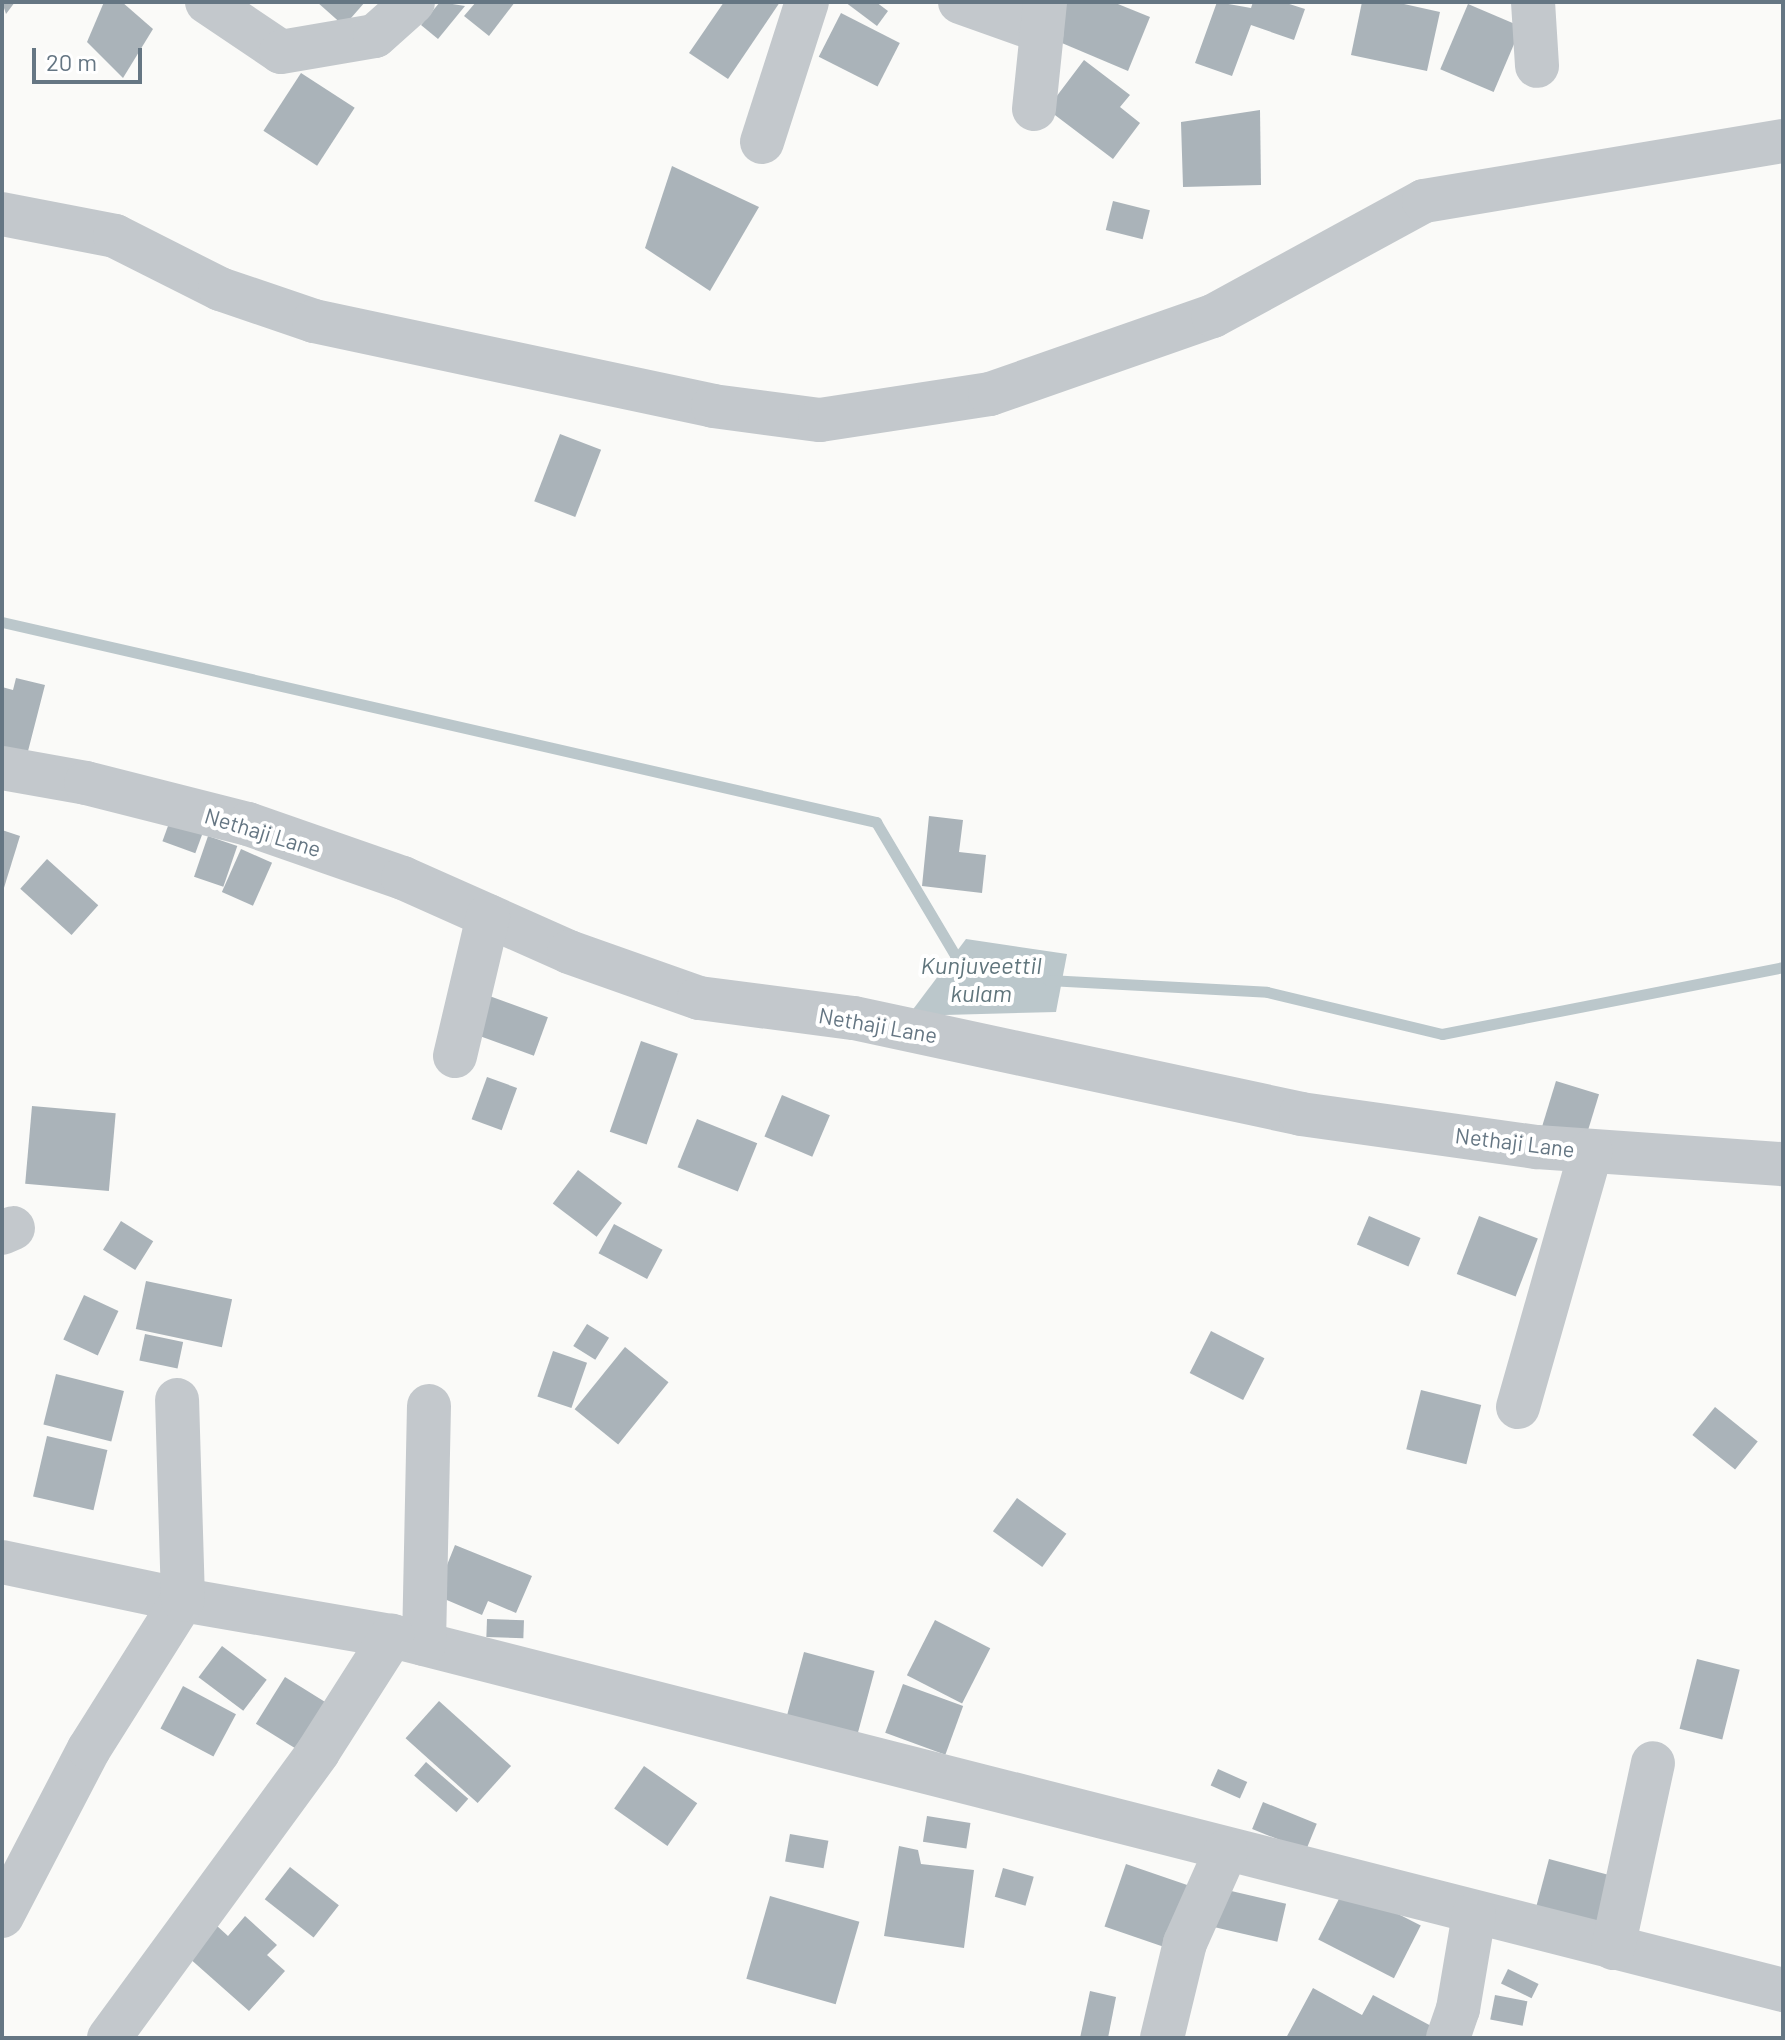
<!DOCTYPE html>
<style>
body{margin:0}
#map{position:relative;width:1785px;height:2040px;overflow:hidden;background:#fafaf8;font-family:Barlow,sans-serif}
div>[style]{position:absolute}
.water>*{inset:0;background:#bbc7cb}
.stream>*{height:11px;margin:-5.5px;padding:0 5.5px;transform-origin:5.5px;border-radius:5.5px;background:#bbc7cb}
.building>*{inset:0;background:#aab3b9;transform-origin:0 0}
.minor>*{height:44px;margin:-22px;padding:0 22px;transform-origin:22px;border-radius:22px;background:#c3c8cc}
span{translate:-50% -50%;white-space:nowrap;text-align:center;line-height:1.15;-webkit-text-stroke:8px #fff;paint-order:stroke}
.street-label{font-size:22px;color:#657683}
.water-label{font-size:24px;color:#60757c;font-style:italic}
.frame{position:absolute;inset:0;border:4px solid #657683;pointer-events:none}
.scale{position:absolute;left:32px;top:48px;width:110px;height:36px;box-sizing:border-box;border:4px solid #657683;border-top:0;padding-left:10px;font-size:24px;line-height:28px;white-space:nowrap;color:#657683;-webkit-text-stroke:6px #fff;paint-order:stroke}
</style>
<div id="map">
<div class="water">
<div style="clip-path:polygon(966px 939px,1067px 954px,1056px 1012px,908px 1016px)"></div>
</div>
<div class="stream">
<div style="left:2px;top:622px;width:897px;rotate:12.89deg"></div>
<div style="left:876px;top:822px;width:155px;rotate:59.3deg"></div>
<div style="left:955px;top:955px;width:13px;rotate:29deg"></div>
<div style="left:1048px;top:980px;width:219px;rotate:3.1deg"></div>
<div style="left:1267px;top:992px;width:180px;rotate:13.5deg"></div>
<div style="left:1442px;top:1034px;width:348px;rotate:-11.1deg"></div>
</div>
<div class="building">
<div style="clip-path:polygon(2px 2px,15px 2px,6px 14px)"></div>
<div style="clip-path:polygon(104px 2px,122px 2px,153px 29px,123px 78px,87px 42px)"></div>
<div style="clip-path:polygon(317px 2px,365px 2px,344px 26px)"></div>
<div style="clip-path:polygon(440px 2px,465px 6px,438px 39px,421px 25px)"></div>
<div style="clip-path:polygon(476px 2px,515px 2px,489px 36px,464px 16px)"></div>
<div style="clip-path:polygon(724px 2px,780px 2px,728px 79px,689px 53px)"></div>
<div style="clip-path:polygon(845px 2px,876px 2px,888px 11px,877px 26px)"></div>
<div style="clip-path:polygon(1065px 2px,1113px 2px,1150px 17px,1128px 71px,1050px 38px)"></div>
<div style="clip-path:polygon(1217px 2px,1251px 8px,1253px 2px,1283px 2px,1305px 9px,1294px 40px,1251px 25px,1232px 76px,1195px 63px)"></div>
<div style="clip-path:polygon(1362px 2px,1395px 2px,1440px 12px,1427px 71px,1351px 55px)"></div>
<div style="left:1468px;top:4px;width:58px;height:71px;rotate:23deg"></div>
<div style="left:841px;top:13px;width:66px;height:49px;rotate:27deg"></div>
<div style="clip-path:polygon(1084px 60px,1130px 95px,1120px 107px,1140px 123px,1113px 159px,1047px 109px)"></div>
<div style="left:301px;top:73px;width:64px;height:69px;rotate:33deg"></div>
<div style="clip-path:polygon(1260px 110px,1261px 185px,1183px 187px,1181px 122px)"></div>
<div style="clip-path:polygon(672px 166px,759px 207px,710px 291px,645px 248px)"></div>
<div style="left:1113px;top:201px;width:38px;height:30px;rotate:14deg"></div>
<div style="left:560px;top:434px;width:44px;height:72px;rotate:21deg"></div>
<div style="clip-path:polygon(16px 678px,45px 685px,27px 755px,2px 749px,2px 687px,13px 690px)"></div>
<div style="left:172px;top:815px;width:35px;height:28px;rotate:20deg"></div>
<div style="clip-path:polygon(929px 816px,963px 820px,959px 852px,986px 855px,982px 893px,922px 886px)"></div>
<div style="clip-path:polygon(2px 830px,20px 836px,3px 891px,2px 891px)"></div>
<div style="left:208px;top:836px;width:31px;height:43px;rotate:19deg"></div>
<div style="left:241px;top:849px;width:34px;height:47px;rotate:24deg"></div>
<div style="left:47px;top:859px;width:69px;height:40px;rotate:42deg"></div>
<div style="left:484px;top:994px;width:68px;height:41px;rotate:20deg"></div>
<div style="left:641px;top:1041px;width:39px;height:96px;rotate:19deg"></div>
<div style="left:487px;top:1077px;width:32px;height:45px;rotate:20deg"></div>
<div style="left:1556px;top:1081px;width:45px;height:52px;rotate:17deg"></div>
<div style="left:782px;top:1095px;width:52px;height:45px;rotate:23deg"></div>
<div style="left:32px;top:1106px;width:84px;height:78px;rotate:5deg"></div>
<div style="left:697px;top:1119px;width:65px;height:52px;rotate:22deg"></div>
<div style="left:578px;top:1170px;width:55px;height:42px;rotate:37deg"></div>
<div style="left:1369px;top:1216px;width:56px;height:31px;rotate:23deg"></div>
<div style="left:1479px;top:1216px;width:63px;height:62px;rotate:21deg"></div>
<div style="left:121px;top:1221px;width:38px;height:34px;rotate:32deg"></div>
<div style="left:614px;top:1224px;width:55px;height:33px;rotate:28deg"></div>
<div style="left:146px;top:1281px;width:88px;height:49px;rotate:12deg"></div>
<div style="left:84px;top:1295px;width:38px;height:49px;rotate:25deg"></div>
<div style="left:587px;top:1324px;width:26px;height:26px;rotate:32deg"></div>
<div style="left:1211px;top:1331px;width:60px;height:47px;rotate:27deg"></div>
<div style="left:145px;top:1334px;width:39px;height:27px;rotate:12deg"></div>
<div style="left:625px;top:1347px;width:56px;height:80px;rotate:39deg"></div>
<div style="left:553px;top:1351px;width:36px;height:48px;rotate:19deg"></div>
<div style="left:56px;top:1374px;width:70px;height:52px;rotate:14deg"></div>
<div style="left:1421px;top:1390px;width:62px;height:61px;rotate:14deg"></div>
<div style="left:1715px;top:1407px;width:55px;height:36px;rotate:39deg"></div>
<div style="left:47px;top:1436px;width:62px;height:62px;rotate:13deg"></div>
<div style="left:1017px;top:1498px;width:61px;height:41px;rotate:36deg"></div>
<div style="clip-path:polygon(455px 1545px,532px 1576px,516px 1613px,488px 1601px,482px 1615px,435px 1595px)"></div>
<div style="left:487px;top:1619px;width:37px;height:18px;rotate:2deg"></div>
<div style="left:935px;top:1620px;width:62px;height:62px;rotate:27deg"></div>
<div style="left:222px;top:1646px;width:56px;height:39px;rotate:37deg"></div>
<div style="left:804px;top:1652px;width:73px;height:67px;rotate:15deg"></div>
<div style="left:1697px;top:1659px;width:44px;height:72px;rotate:14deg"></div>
<div style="left:285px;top:1677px;width:62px;height:55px;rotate:32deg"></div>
<div style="left:903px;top:1684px;width:64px;height:52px;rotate:20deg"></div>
<div style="left:183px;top:1686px;width:60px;height:48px;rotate:28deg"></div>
<div style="left:439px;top:1701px;width:97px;height:50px;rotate:42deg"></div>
<div style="left:426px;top:1762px;width:56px;height:18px;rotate:41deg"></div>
<div style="left:644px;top:1766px;width:65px;height:52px;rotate:35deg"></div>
<div style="left:1218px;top:1769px;width:32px;height:18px;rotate:24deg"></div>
<div style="left:1263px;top:1802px;width:58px;height:29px;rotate:22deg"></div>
<div style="left:927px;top:1816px;width:44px;height:26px;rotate:9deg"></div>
<div style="left:790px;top:1834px;width:39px;height:28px;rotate:10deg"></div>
<div style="clip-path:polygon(899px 1846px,918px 1850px,921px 1864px,974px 1870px,964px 1948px,884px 1936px)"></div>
<div style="left:1549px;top:1859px;width:66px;height:51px;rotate:15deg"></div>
<div style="left:1126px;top:1864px;width:67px;height:66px;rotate:19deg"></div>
<div style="left:290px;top:1867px;width:62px;height:41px;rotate:38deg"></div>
<div style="left:1003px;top:1868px;width:32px;height:30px;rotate:16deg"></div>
<div style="left:1214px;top:1887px;width:74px;height:39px;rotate:13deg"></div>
<div style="left:1345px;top:1887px;width:85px;height:59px;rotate:27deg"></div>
<div style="left:770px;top:1896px;width:93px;height:86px;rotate:16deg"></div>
<div style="clip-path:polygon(245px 1916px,277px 1945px,267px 1955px,285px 1971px,249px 2011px,188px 1957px,216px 1925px,228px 1936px)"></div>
<div style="left:1508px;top:1969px;width:34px;height:16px;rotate:26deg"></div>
<div style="clip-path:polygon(1313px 1988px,1362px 2015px,1373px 1995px,1435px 2028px,1429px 2038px,1286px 2038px)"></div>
<div style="clip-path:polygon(1090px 1991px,1116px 1997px,1108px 2038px,1080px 2038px)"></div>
<div style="left:1495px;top:1995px;width:33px;height:25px;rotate:11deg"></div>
</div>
<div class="minor">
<div style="left:207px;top:2px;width:89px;rotate:34deg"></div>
<div style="left:281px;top:52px;width:95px;rotate:-9.7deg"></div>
<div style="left:375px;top:36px;width:51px;rotate:-41.8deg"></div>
<div style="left:960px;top:2px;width:87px;rotate:19.5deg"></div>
<div style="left:1533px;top:2px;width:64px;rotate:86.4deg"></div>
<div style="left:1034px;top:109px;width:108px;rotate:-84.1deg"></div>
<div style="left:762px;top:142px;width:147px;rotate:-72.2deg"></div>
<div style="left:2px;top:214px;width:115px;rotate:11deg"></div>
<div style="left:115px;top:236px;width:118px;rotate:26.8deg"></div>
<div style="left:220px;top:289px;width:99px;rotate:18.8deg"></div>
<div style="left:314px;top:321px;width:408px;rotate:12deg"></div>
<div style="left:713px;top:406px;width:108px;rotate:7.5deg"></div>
<div style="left:820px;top:420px;width:172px;rotate:-8.7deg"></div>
<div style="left:990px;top:394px;width:236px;rotate:-19.3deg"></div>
<div style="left:1213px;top:316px;width:240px;rotate:-28.6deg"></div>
<div style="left:1424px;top:201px;width:364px;rotate:-9.5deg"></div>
<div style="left:2px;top:768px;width:85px;rotate:10.1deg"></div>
<div style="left:86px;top:783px;width:167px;rotate:14.2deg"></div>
<div style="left:248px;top:824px;width:164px;rotate:19.2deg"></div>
<div style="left:403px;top:878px;width:182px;rotate:24deg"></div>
<div style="left:569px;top:952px;width:138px;rotate:19.5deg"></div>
<div style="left:699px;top:998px;width:156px;rotate:7.4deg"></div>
<div style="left:854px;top:1018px;width:457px;rotate:12.1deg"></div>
<div style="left:1301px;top:1114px;width:238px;rotate:8deg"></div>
<div style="left:1537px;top:1147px;width:247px;rotate:4deg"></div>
<div style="left:455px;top:1056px;width:144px;rotate:-76.7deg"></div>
<div style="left:2px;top:1233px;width:12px;rotate:-24deg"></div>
<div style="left:1518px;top:1407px;width:266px;rotate:-74.1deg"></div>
<div style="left:2px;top:1562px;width:185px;rotate:11.9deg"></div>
<div style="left:183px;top:1600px;width:212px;rotate:9.8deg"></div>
<div style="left:392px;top:1636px;width:1435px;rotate:14.28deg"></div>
<div style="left:424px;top:1644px;width:238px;rotate:-88.8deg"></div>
<div style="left:2px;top:1916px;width:188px;rotate:-62.5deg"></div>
<div style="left:89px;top:1749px;width:176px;rotate:-57.8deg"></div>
<div style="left:183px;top:1600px;width:200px;rotate:-91.7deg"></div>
<div style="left:1613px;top:1948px;width:189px;rotate:-77.8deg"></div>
<div style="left:109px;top:2038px;width:354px;rotate:-53.8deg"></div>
<div style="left:318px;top:1752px;width:138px;rotate:-57.5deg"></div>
<div style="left:1162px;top:2038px;width:98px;rotate:-76.4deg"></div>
<div style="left:1185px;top:1943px;width:101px;rotate:-66deg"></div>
<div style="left:1448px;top:2038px;width:31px;rotate:-71deg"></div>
<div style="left:1458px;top:2009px;width:96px;rotate:-80.4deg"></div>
</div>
<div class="street-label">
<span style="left:263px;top:832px;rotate:17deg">Nethaji Lane</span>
<span style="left:878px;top:1025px;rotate:10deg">Nethaji Lane</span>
<span style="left:1515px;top:1142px;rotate:7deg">Nethaji Lane</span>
</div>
<div class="water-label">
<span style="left:981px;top:979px">Kunjuveettil<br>kulam</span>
</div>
<div class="frame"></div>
<div class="scale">20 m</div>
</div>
